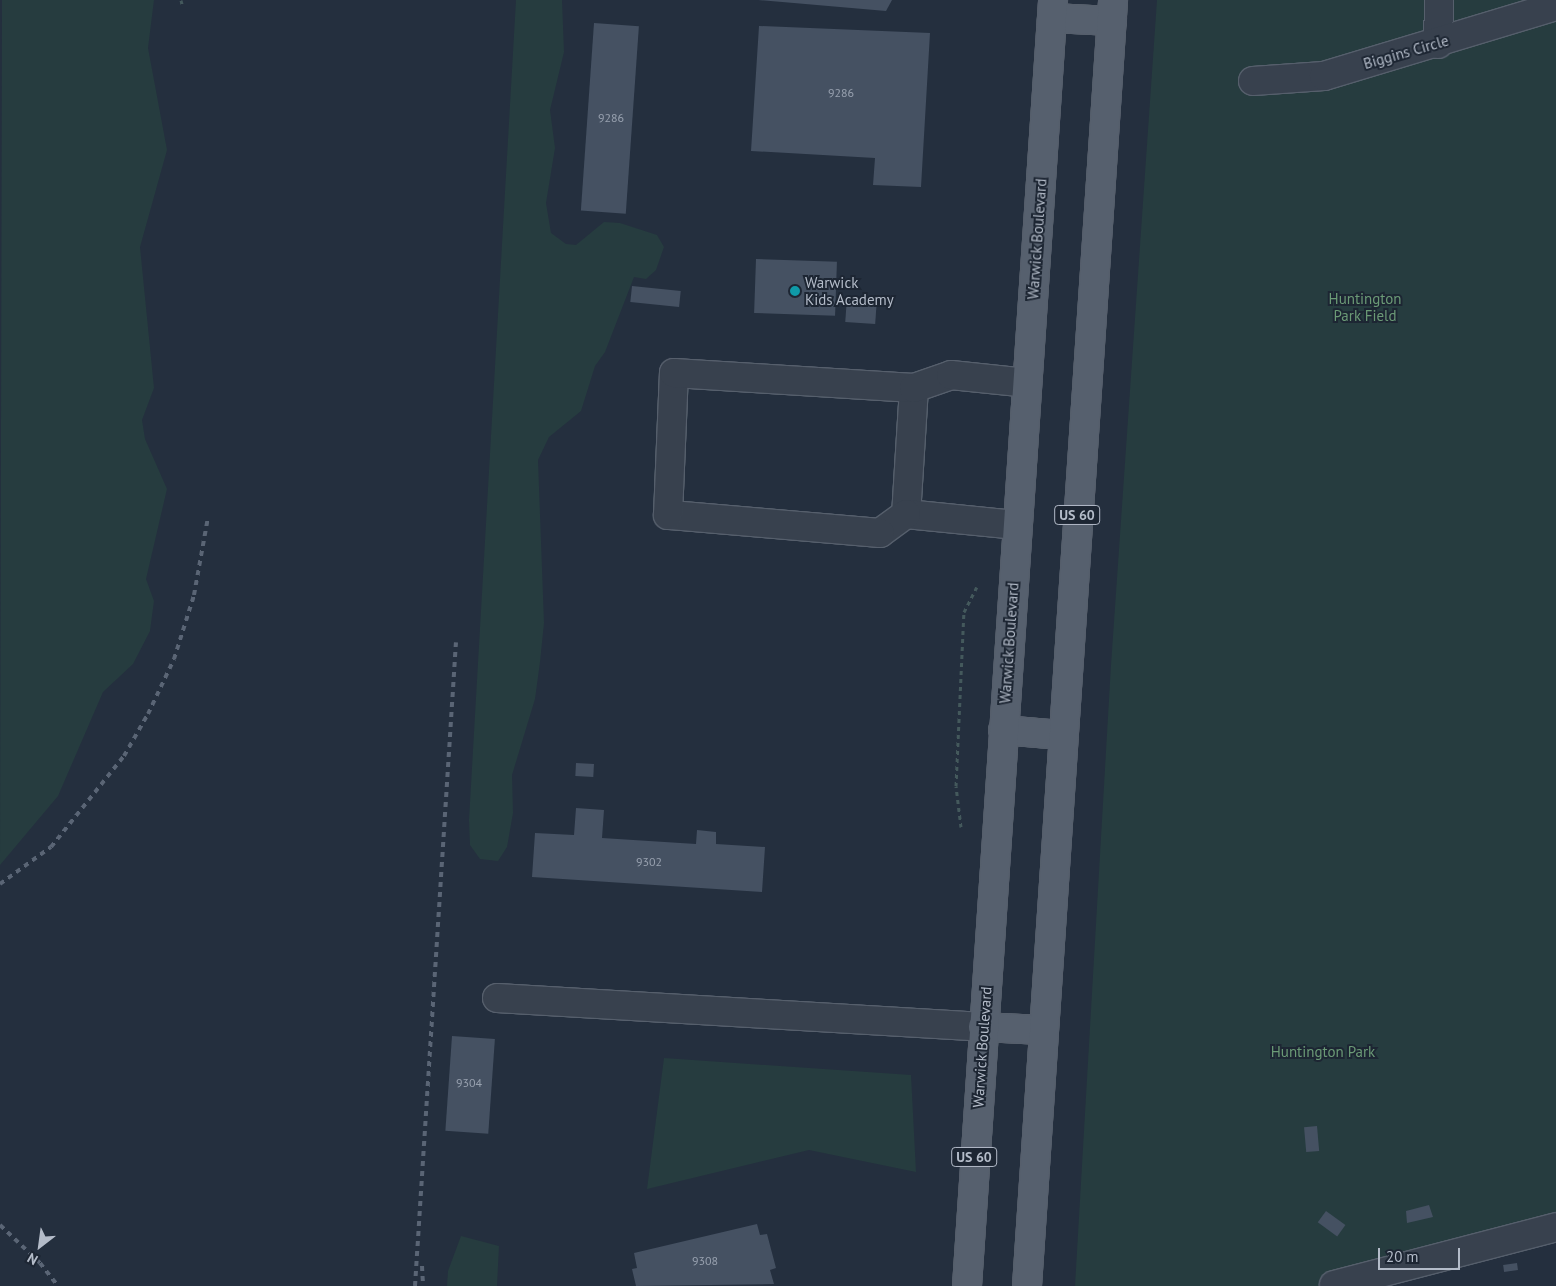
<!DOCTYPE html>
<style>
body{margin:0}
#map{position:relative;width:1556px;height:1286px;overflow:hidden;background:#242f3e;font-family:"PT Sans",sans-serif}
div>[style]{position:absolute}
.green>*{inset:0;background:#263c3f}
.building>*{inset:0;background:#455162;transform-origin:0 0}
.path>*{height:3px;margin-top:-1.5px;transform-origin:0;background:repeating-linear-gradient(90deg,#44595c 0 4px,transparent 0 8px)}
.roads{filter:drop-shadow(1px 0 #565f6c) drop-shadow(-1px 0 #565f6c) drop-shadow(0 1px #565f6c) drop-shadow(0 -1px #565f6c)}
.minor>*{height:28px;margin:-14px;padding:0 14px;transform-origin:14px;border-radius:14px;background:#38414e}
.major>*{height:28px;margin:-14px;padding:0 14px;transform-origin:14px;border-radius:14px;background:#56606e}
.rail>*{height:4px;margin-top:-2px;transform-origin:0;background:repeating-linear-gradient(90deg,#5a6575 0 5px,transparent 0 10px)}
.dots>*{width:14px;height:14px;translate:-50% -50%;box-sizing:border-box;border:2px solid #1d2633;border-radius:50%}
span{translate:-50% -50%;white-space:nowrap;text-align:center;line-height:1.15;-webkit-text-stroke:4px #1d2633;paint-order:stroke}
.number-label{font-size:12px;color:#98a1af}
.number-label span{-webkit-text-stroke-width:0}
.shield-label span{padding:1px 4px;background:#1d2633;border:1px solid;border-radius:4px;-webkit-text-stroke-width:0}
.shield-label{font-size:14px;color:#b4bcc9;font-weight:700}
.street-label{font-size:15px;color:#b4bcc9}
.poi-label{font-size:15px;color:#b4bcc9}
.left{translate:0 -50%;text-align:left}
.park-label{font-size:15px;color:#6b9a76}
.north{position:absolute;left:15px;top:1221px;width:50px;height:50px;-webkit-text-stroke:4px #1d2633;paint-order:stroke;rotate:210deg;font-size:14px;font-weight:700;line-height:20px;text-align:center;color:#b4bcc9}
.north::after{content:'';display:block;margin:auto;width:18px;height:22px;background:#b4bcc9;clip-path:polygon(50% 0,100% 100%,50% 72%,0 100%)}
.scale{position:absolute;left:1378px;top:1248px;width:82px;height:22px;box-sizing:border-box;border:2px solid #b4bcc9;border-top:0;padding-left:6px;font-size:15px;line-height:18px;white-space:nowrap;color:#b4bcc9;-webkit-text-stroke:4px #1d2633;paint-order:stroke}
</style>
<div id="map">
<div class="green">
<div style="clip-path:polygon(2px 0,154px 0,148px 48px,167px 150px,140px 247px,154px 388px,142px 420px,145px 439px,167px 489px,146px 579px,154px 601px,150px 631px,133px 664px,103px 692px,58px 796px,0 865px)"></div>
<div style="clip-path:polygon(516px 0,562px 0,564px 52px,550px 110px,555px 148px,546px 203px,551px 233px,566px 244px,576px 245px,604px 222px,620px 223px,657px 235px,664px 247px,656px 270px,646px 279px,634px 277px,605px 352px,595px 366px,581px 411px,549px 437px,538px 460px,544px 623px,540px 662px,535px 699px,512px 775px,513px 813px,507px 847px,498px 861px,480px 859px,470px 845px,469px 820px)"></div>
<div style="clip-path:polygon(1157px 0,1556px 0,1556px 1242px,1389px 1286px,1075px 1286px,1111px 665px)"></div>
<div style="clip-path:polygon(664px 1058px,911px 1075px,916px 1172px,809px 1150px,647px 1189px)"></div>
<div style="clip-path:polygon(461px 1236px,499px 1246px,497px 1286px,447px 1286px,448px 1271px)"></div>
</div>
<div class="building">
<div style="clip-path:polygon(758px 0,892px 0,886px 11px)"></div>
<div style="left:594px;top:23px;width:45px;height:188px;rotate:4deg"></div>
<div style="clip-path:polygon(759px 26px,930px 33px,921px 187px,873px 185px,875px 158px,751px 151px)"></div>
<div style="left:756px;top:259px;width:81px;height:54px;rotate:2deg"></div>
<div style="left:632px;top:286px;width:49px;height:16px;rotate:6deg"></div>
<div style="left:847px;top:297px;width:30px;height:25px;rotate:4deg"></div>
<div style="left:576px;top:763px;width:18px;height:13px;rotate:3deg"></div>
<div style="clip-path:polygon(576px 808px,604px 810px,602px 838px,696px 844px,697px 830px,716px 832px,716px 844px,765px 847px,762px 892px,532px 877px,535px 833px,574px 835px)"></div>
<div style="left:452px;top:1036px;width:43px;height:95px;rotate:4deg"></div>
<div style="left:1317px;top:1126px;width:25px;height:13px;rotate:85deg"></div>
<div style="clip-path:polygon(1429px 1205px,1433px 1217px,1407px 1223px,1406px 1211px)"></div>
<div style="left:1326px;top:1211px;width:24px;height:14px;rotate:36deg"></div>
<div style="clip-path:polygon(757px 1224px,760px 1235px,767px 1234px,776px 1268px,770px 1270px,774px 1284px,636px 1286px,632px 1269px,637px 1268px,634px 1253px)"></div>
<div style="left:1517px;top:1263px;width:7px;height:14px;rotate:82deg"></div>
</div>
<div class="path">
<div style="left:181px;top:0;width:4px;rotate:76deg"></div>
<div style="left:961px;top:827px;width:41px;rotate:-97deg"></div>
<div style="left:956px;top:786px;width:174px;rotate:-87.4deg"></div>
<div style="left:964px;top:612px;width:28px;rotate:-63deg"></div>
</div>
<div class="roads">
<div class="minor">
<div style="left:1438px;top:44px;width:44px;rotate:-88.7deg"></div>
<div style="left:1253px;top:81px;width:71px;rotate:-4deg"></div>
<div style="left:1324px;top:76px;width:242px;rotate:-16.8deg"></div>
<div style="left:914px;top:388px;width:126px;rotate:93.6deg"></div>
<div style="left:906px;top:514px;width:112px;rotate:5.7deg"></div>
<div style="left:906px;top:514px;width:32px;rotate:144deg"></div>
<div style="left:880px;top:533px;width:213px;rotate:-175.1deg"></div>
<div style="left:668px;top:515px;width:142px;rotate:-87.6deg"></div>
<div style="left:674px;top:373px;width:240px;rotate:3.6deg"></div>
<div style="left:914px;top:388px;width:39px;rotate:-19deg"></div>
<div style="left:951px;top:375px;width:76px;rotate:6deg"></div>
<div style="left:497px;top:998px;width:487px;rotate:3.4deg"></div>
<div style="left:1334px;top:1285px;width:229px;rotate:-14.6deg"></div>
</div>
<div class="major">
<div style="left:1052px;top:18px;width:60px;rotate:2.9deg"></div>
<div style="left:1003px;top:730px;width:58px;rotate:4.9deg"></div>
<div style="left:983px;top:1027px;width:59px;rotate:2.9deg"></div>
<div style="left:967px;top:1286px;width:1289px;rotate:-86.17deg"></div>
<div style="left:1027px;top:1286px;width:1289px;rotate:-86.17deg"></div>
</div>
</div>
<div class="rail">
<div style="left:0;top:884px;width:63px;rotate:-36deg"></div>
<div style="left:51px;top:847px;width:117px;rotate:-51.3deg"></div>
<div style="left:124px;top:756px;width:48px;rotate:-60.3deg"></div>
<div style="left:148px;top:714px;width:61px;rotate:-64.7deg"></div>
<div style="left:174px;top:659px;width:67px;rotate:-72.6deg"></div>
<div style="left:194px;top:595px;width:79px;rotate:-79.8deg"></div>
<div style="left:0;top:1225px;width:55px;rotate:43.5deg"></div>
<div style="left:40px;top:1263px;width:29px;rotate:52deg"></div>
<div style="left:422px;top:1266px;width:20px;rotate:87deg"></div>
<div style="left:415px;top:1286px;width:645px;rotate:-86.36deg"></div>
</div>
<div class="dots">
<div style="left:795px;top:291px;background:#0f9aa8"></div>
</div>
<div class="number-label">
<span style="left:841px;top:93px">9286</span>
<span style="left:611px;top:118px">9286</span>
<span style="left:649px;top:862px">9302</span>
<span style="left:469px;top:1083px">9304</span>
<span style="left:705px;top:1261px">9308</span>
</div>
<div class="shield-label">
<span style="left:1077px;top:515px">US 60</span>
<span style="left:974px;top:1157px">US 60</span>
</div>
<div class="street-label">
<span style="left:1406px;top:52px;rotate:-16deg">Biggins Circle</span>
<span style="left:1037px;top:239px;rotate:-86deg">Warwick Boulevard</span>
<span style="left:1009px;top:643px;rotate:-86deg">Warwick Boulevard</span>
<span style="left:982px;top:1047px;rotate:-86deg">Warwick Boulevard</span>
</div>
<div class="poi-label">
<span class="left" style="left:805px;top:291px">Warwick<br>Kids Academy</span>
</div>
<div class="park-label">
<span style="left:1365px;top:307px">Huntington<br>Park Field</span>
<span style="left:1323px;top:1052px">Huntington Park</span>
</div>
<div class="north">N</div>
<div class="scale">20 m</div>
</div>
